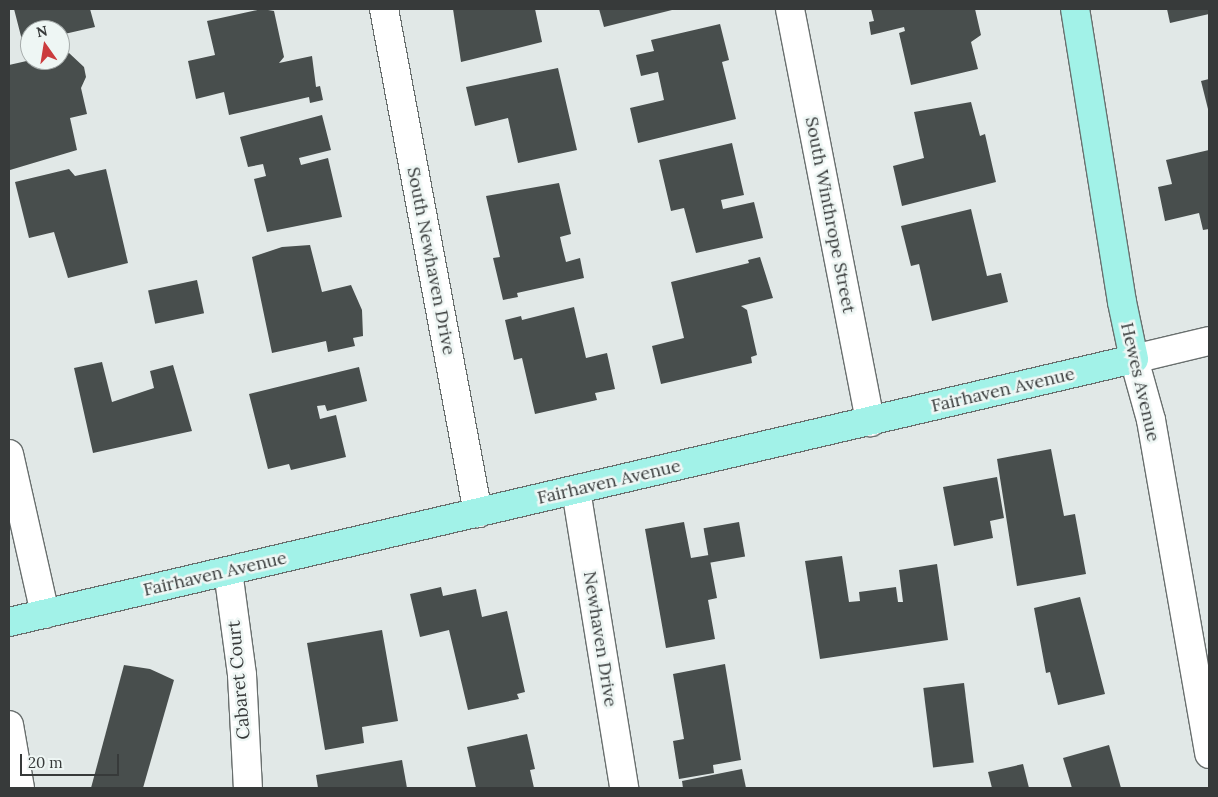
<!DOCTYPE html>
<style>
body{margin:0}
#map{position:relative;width:1218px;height:797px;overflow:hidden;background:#e1e8e7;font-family:Lora,serif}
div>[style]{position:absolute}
.building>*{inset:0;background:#484e4d;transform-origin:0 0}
.roads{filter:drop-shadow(1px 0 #696f6e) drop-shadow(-1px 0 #696f6e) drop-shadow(0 1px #696f6e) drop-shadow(0 -1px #696f6e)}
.minor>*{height:28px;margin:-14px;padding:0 14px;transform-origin:14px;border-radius:14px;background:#fff}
.major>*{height:28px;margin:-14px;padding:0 14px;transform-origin:14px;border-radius:14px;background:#a2f2e8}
span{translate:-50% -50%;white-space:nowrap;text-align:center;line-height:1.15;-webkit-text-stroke:5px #eef6f4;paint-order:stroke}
.street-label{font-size:18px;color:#373a3a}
.frame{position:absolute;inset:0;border:10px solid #373a3a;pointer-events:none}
.north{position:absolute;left:20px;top:20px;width:50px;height:50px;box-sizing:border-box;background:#eef6f4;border:1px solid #a5abaa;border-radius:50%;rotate:347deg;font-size:14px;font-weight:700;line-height:20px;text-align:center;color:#373a3a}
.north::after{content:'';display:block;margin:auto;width:18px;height:22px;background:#cb3c3e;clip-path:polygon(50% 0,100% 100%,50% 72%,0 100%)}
.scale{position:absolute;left:20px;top:754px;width:99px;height:22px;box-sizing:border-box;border:2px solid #373a3a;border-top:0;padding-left:6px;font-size:15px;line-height:18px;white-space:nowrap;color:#373a3a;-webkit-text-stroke:4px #eef6f4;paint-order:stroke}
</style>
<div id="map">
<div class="building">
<div style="clip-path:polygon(14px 9px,90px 9px,95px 27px,60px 35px,60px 30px,30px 30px,30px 43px,23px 44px)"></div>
<div style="clip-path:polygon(262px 9px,274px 11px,284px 57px,279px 63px,312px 56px,316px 87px,320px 86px,323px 100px,310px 103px,309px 97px,229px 115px,224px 92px,196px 99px,188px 61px,215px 55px,207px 21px)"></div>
<div style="clip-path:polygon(453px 9px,535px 9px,542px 42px,461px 62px)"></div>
<div style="clip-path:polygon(599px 9px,676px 9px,604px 27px)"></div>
<div style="clip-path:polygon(871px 9px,975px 9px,981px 35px,971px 42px,978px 69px,911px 85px,899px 33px,905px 31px,904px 27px,871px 35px,869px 22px,874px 21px)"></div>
<div style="clip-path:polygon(1167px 9px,1209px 9px,1209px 14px,1170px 23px)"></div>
<div style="clip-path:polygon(720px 24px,729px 60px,722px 62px,736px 119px,638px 143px,630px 108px,664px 100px,658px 72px,641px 76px,636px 55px,654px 51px,651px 40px)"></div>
<div style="clip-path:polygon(69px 53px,84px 67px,86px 77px,81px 88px,87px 114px,70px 118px,77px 150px,10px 170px,9px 65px,31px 60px,60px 60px,60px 55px)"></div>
<div style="clip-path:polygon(558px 68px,577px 150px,518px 163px,508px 118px,475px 126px,466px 87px)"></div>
<div style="clip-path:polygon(1209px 79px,1209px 113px,1201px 81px)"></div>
<div style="clip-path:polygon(971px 102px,980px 136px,985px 134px,996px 182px,902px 206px,893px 166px,924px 158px,914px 112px)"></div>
<div style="clip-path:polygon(322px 115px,331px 150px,299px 158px,301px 165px,328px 158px,342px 217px,267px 232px,254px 179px,266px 176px,263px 164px,248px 167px,240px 137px)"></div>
<div style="clip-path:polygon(732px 143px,744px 195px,721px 200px,723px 209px,754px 202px,763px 238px,696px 253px,684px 208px,671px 211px,659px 160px)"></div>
<div style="clip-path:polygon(1209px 150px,1209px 229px,1203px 230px,1199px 213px,1165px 221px,1158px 187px,1172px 184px,1166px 160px)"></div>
<div style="clip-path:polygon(69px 169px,75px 176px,106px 169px,128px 263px,68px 278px,54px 232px,29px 238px,15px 182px)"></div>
<div style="clip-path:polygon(559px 183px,571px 234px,560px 237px,562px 246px,566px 262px,580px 258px,584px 278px,517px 293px,518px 297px,503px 300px,493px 258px,500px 257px,486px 196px)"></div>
<div style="clip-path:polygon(971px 209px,987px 276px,1001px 273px,1008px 302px,932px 321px,919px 264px,911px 266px,901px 226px)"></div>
<div style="clip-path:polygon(310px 245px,322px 292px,351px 285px,362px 310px,363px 336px,353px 338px,355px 346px,328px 352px,326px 341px,272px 353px,252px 257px,282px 247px)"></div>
<div style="clip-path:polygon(760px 257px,773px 298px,741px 306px,747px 310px,757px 355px,751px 357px,752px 363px,661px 384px,652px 346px,684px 338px,671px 282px,749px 263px,748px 260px)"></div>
<div style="left:197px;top:280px;width:34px;height:50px;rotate:78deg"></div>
<div style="clip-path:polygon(574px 307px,586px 358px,607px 353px,615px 389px,595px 393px,597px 400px,535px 414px,522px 358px,514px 360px,505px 320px,521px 316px,522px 320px)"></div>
<div style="clip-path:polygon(102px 362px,112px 402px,154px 388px,150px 371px,173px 365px,192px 431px,93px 453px,74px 368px)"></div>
<div style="clip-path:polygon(359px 367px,367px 401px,327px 411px,325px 405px,317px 406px,320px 419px,336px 415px,346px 457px,291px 470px,289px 464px,268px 469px,249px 394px)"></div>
<div style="clip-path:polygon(1051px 449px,1064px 516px,1075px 514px,1086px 574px,1017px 586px,997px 459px)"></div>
<div style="clip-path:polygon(997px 477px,1004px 518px,990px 521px,993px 538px,954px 546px,943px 487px)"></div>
<div style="clip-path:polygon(684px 522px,691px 558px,709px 555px,717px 598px,708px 600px,715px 639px,666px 648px,645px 529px)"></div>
<div style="left:739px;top:522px;width:35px;height:36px;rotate:80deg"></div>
<div style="clip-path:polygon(842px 556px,849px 602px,860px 601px,859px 592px,896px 587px,898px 602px,903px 602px,899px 570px,937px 564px,948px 640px,820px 659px,805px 561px)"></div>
<div style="clip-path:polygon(441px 587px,443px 596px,476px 589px,482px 617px,507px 611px,525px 692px,517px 694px,519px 699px,468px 710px,449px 630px,420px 637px,410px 594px)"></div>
<div style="clip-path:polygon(1080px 597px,1105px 694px,1058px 705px,1050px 672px,1046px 673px,1034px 608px)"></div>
<div style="clip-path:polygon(382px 630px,398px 721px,362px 727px,364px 743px,325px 750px,307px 643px)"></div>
<div style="clip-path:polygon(725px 664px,741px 760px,713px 765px,714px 773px,679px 779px,673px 741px,684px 739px,673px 674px)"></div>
<div style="clip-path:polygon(124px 665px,150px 669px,174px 680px,143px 788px,91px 788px)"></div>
<div style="left:964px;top:683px;width:80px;height:41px;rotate:83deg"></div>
<div style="clip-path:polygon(527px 734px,535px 769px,530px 770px,534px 788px,476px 788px,467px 747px)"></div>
<div style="clip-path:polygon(1109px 745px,1121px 788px,1072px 788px,1063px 758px)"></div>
<div style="clip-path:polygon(402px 760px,407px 788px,318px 788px,316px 775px)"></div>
<div style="clip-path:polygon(1023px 764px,1029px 788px,992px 788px,988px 772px)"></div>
<div style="clip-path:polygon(742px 769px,746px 788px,683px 788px,682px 781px)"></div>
</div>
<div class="roads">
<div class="minor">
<div style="left:384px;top:9px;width:513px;rotate:79.44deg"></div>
<div style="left:790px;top:9px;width:421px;rotate:79deg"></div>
<div style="left:1209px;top:341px;width:77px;rotate:166.5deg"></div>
<div style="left:1134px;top:359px;width:63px;rotate:74.4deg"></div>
<div style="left:1151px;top:420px;width:339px;rotate:80.1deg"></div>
<div style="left:9px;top:454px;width:164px;rotate:77.3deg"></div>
<div style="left:576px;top:490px;width:302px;rotate:80.8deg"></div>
<div style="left:228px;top:571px;width:105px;rotate:82.3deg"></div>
<div style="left:242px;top:675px;width:113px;rotate:87deg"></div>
<div style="left:9px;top:725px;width:64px;rotate:80.1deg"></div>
</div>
<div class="major">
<div style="left:9px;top:622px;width:1155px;rotate:-13.16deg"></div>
<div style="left:1134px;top:359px;width:58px;rotate:-101.9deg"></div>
<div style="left:1122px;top:302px;width:297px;rotate:-99.1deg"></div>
</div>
</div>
<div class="street-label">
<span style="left:830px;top:215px;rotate:79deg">South Winthrope Street</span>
<span style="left:431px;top:261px;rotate:79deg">South Newhaven Drive</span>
<span style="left:1140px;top:382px;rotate:77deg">Hewes Avenue</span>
<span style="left:1003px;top:390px;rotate:-13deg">Fairhaven Avenue</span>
<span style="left:609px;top:482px;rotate:-13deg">Fairhaven Avenue</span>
<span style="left:215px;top:574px;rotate:-13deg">Fairhaven Avenue</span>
<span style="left:600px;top:639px;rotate:81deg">Newhaven Drive</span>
<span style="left:239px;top:680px;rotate:-95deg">Cabaret Court</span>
</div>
<div class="frame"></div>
<div class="north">N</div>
<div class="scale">20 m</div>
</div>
